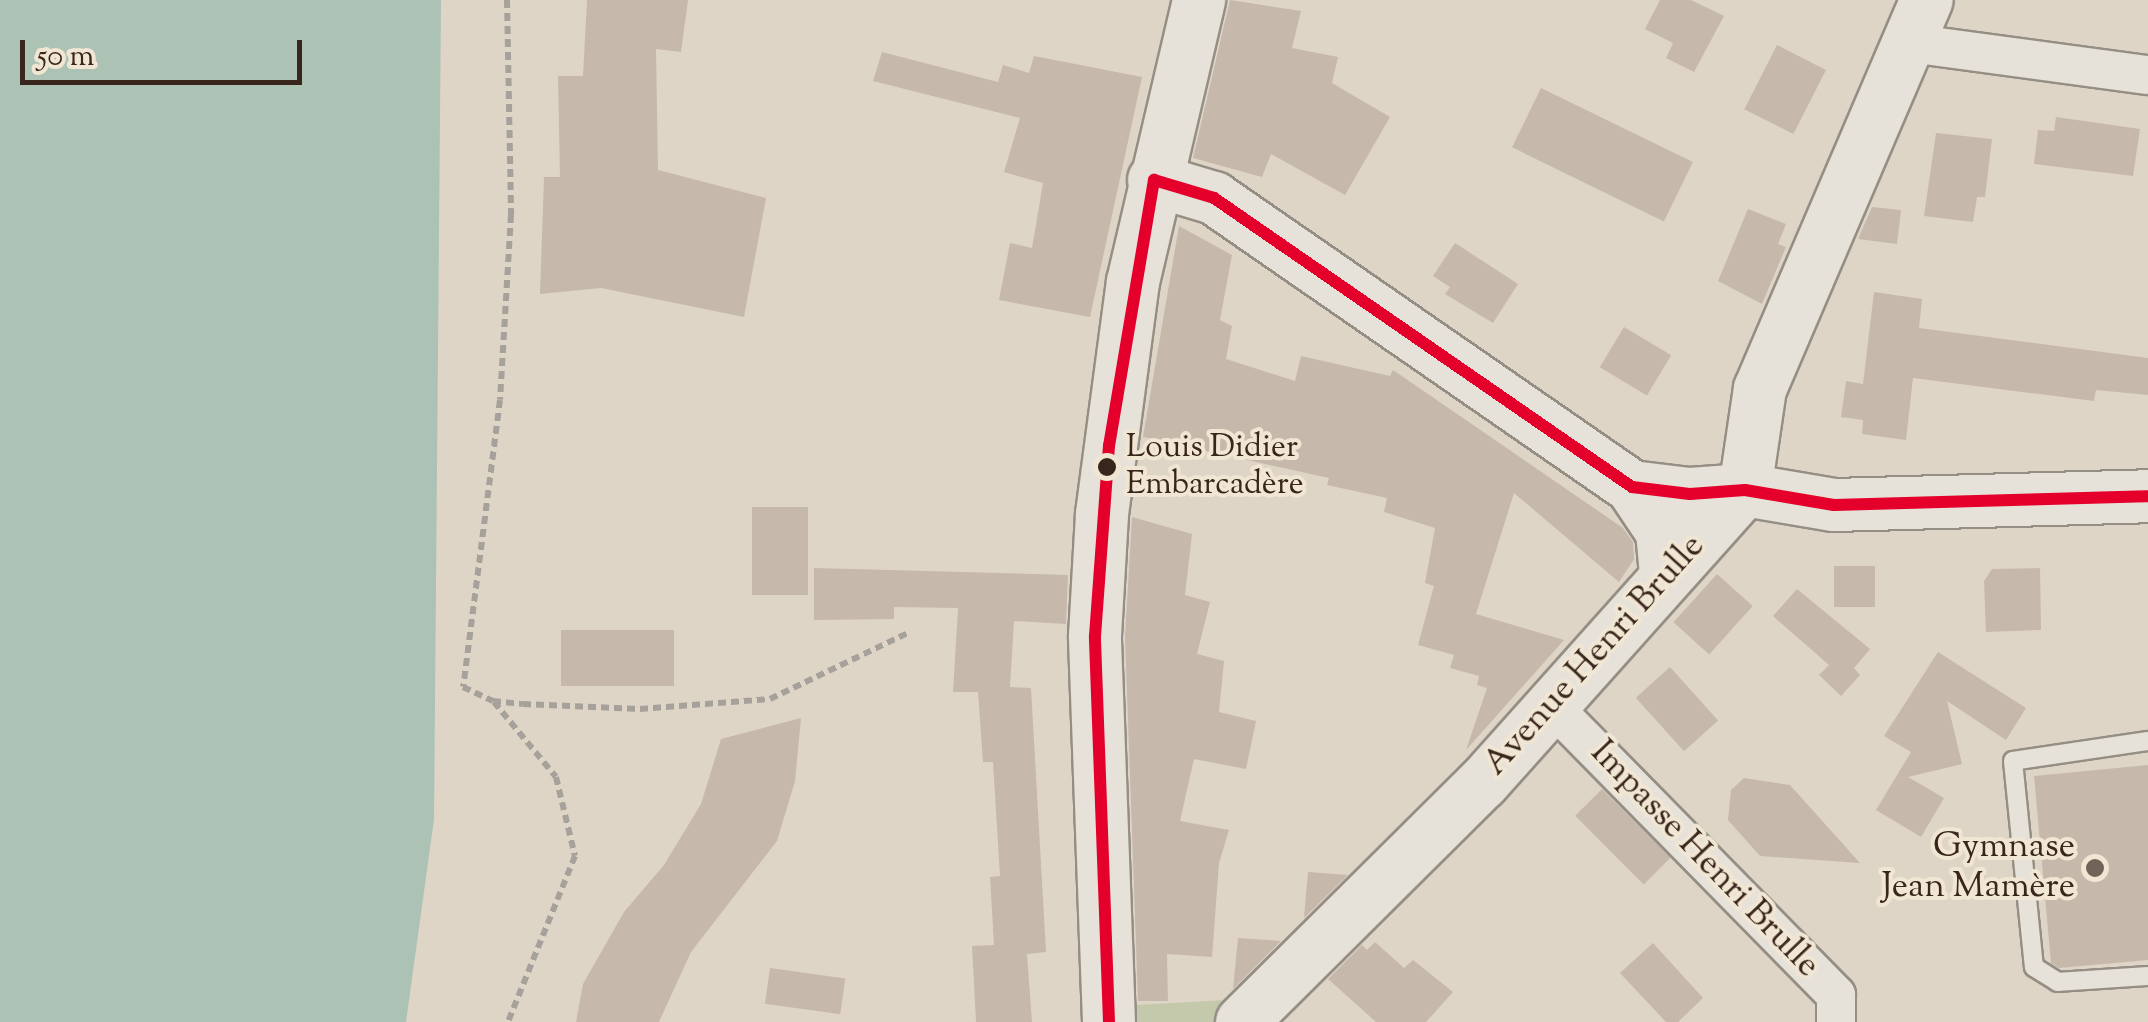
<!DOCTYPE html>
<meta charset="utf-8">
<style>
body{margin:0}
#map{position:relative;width:2148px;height:1022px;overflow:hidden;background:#ded5c6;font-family:"Sorts Mill Goudy",serif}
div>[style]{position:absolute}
.green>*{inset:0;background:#c5c9ab}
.water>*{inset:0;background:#acc2b5}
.building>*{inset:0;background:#c7b8ac;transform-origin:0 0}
.path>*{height:6px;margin-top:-3px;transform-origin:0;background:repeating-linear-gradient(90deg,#a7a19b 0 8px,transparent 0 13px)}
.roads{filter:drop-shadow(2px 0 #958e84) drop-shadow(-2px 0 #958e84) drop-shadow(0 2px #958e84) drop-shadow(0 -2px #958e84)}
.lane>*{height:18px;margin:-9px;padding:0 9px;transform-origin:9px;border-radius:9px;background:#e6e1d9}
.street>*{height:38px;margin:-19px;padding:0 19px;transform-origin:19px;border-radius:19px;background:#e6e1d9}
.secondary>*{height:52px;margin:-26px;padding:0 26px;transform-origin:26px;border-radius:26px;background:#e6e1d9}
.bus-1>*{height:12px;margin:-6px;padding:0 6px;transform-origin:6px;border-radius:6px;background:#e4002b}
.dots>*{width:28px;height:28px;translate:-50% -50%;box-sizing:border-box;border:5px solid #f0e6d3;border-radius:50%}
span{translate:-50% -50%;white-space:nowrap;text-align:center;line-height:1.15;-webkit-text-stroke:8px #f0e6d3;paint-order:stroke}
.bus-label{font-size:32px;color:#38251c}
.left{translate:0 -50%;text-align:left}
.street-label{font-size:35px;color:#38251c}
.poi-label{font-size:35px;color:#38251c}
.right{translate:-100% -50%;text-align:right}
.scale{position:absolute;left:20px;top:40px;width:282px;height:45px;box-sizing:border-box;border:5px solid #38251c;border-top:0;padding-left:12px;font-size:30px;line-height:35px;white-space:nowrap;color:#38251c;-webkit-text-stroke:8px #f0e6d3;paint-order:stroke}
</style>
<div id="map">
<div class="green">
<div style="clip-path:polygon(1243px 999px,1225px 1022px,1135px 1022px,1136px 1005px)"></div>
</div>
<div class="water">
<div style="clip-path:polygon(0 0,441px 0,434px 819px,406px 1022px,0 1022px)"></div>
</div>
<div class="building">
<div style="clip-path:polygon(587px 0,688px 0,681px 52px,656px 49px,658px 170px,766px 198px,744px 317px,601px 288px,540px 294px,544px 177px,560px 177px,558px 76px,583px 76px)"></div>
<div style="clip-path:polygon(1230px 0,1301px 11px,1292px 48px,1338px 57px,1332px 83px,1390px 117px,1345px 195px,1271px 154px,1262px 177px,1193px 158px)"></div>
<div style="clip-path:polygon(1660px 0,1691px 0,1724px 16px,1694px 72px,1666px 58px,1673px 43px,1645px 29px)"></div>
<div style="left:1777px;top:45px;width:55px;height:72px;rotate:27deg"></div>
<div style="clip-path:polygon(882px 52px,998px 82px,1003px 65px,1029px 73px,1034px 56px,1142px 77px,1090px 317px,999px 300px,1010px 243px,1032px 248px,1043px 183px,1004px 172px,1020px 118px,873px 81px)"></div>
<div style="left:1541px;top:88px;width:169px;height:66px;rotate:26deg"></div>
<div style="clip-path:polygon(2056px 117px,2140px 129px,2133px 176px,2034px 164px,2038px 130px,2054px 131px)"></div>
<div style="clip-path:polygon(1936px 133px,1992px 139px,1985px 197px,1977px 197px,1973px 222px,1924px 216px)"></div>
<div style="clip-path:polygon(1872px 207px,1901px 210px,1897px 244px,1858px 239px)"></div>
<div style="clip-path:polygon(1748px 209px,1786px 224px,1778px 244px,1786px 247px,1762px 304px,1718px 281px)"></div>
<div style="clip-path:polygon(1179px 226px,1232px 255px,1220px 320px,1232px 326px,1226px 359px,1295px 381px,1301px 356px,1390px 376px,1393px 370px,1623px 528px,1633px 542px,1634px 559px,1619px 582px,1514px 493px,1476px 614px,1564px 640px,1466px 750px,1487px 688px,1477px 685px,1479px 676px,1450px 668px,1454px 655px,1418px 645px,1434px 586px,1425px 583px,1435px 528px,1384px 512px,1387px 498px,1327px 485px,1329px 478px,1143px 437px)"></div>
<div style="clip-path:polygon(1455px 243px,1518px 284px,1493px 323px,1445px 294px,1450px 287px,1433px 276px)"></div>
<div style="clip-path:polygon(1874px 292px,1922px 299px,1919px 328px,2148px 358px,2148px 395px,2096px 390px,2094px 401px,1913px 378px,1906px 440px,1862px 434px,1863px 420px,1841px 417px,1846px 381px,1863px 384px)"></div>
<div style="left:1624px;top:327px;width:55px;height:47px;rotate:31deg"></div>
<div style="left:752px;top:507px;width:56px;height:88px"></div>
<div style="clip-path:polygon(1132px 517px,1192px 534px,1185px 595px,1210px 602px,1197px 654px,1224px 661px,1219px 712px,1256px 721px,1246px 769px,1194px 759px,1180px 821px,1229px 830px,1219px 863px,1212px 957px,1167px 954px,1168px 1001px,1138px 1001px,1125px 636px)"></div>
<div style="left:1834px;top:566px;width:41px;height:41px"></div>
<div style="clip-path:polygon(814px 568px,1068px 575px,1066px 624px,1014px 621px,1010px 687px,1031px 688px,1046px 952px,1027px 954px,1032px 1022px,976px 1022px,972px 946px,994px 945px,990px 877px,1000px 876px,993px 762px,983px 762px,978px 692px,953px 692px,958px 608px,894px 607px,894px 619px,814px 620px)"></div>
<div style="clip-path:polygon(2040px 568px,2041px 630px,1986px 632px,1984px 581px,1992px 569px)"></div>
<div style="left:1717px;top:574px;width:48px;height:65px;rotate:42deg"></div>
<div style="clip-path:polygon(1797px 589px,1870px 649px,1854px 668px,1860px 675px,1841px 696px,1819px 675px,1829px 665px,1773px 616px)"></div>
<div style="left:561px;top:630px;width:113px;height:56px"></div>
<div style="clip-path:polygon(1938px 652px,2026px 708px,2006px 740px,1947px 701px,1962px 764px,1908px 777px,1944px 798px,1921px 837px,1876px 810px,1911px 752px,1884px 736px)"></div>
<div style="left:1670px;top:667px;width:72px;height:46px;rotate:48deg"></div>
<div style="clip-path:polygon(801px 718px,795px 781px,777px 841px,691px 952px,659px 1022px,576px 1022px,583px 984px,624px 912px,664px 865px,701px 804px,721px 739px)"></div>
<div style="clip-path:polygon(2148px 765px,2148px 960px,2059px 968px,2051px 963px,2034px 776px)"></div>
<div style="clip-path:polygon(1744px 778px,1790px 785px,1860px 863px,1760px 856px,1728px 820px,1731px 790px)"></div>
<div style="left:1602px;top:789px;width:97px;height:38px;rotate:45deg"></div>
<div style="clip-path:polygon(1308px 872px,1348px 875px,1304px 918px)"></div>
<div style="clip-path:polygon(1238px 938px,1281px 941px,1233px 989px)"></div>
<div style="clip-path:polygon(1375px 942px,1404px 968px,1413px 960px,1453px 992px,1426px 1022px,1376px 1022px,1328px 979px,1362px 945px,1367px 950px)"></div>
<div style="clip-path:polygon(1653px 943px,1703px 998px,1678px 1022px,1666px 1022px,1620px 973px)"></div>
<div style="left:770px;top:968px;width:76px;height:36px;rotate:8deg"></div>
</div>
<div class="path">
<div style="left:507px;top:0;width:215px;rotate:88.9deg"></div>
<div style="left:511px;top:215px;width:185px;rotate:93.4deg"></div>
<div style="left:500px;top:400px;width:289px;rotate:97.3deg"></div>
<div style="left:463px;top:687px;width:33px;rotate:25deg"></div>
<div style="left:493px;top:701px;width:30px;rotate:6deg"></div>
<div style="left:523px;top:704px;width:117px;rotate:2.4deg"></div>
<div style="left:640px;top:709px;width:130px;rotate:-4.4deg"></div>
<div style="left:770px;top:699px;width:153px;rotate:-25.6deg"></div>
<div style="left:494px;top:702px;width:97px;rotate:50.4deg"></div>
<div style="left:556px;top:777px;width:81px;rotate:76.5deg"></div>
<div style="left:575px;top:856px;width:179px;rotate:112deg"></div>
</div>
<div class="roads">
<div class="lane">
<div style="left:2148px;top:741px;width:136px;rotate:171.6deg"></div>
<div style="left:2013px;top:761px;width:207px;rotate:84.2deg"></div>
<div style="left:2034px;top:967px;width:28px;rotate:32deg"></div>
<div style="left:2058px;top:982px;width:90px;rotate:-3.8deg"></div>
</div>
<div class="street">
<div style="left:1910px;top:43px;width:240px;rotate:7.7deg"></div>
<div style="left:1553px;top:707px;width:404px;rotate:45.5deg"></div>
<div style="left:1836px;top:995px;width:27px;rotate:90deg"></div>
</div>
<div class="secondary">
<div style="left:1154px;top:180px;width:63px;rotate:16.7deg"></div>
<div style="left:1214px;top:198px;width:508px;rotate:34.66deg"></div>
<div style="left:1632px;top:487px;width:54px;rotate:56.3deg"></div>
<div style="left:1662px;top:532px;width:42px;rotate:84.6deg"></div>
<div style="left:1632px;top:487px;width:58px;rotate:6.9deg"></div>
<div style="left:1690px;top:494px;width:55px;rotate:-4.2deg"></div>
<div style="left:1745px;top:490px;width:90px;rotate:9.6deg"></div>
<div style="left:1834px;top:505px;width:314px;rotate:-1.6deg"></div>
<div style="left:1109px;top:1022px;width:386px;rotate:-92.1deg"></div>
<div style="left:1095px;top:636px;width:122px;rotate:-86.7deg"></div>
<div style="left:1102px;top:514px;width:234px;rotate:-82.4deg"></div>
<div style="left:1133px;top:282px;width:290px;rotate:-76.8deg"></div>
<div style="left:1242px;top:1022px;width:339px;rotate:-44.8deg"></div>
<div style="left:1483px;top:783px;width:393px;rotate:-48.2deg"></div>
<div style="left:1745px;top:490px;width:102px;rotate:-81.6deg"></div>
<div style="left:1760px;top:389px;width:423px;rotate:-66.8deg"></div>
</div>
</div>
<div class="bus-1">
<div style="left:1154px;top:180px;width:63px;rotate:16.7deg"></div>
<div style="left:1214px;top:198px;width:508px;rotate:34.66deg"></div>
<div style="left:1632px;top:487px;width:58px;rotate:6.9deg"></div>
<div style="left:1690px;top:494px;width:55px;rotate:-4.2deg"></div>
<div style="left:1745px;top:490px;width:90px;rotate:9.6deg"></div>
<div style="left:1834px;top:505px;width:314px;rotate:-1.6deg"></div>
<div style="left:1109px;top:1022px;width:386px;rotate:-92.1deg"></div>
<div style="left:1095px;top:636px;width:191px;rotate:-85.8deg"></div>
<div style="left:1109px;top:446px;width:270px;rotate:-80.4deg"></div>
</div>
<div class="dots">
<div style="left:1107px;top:467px;background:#38251c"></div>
<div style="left:2095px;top:868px;background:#726358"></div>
</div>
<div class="bus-label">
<span class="left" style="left:1126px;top:467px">Louis Didier<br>Embarcadère</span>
</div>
<div class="street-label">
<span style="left:1595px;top:656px;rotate:-48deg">Avenue Henri Brulle</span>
<span style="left:1704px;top:860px;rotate:46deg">Impasse Henri Brulle</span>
</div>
<div class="poi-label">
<span class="right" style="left:2075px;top:868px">Gymnase<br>Jean Mamère</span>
</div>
<div class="scale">50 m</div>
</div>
